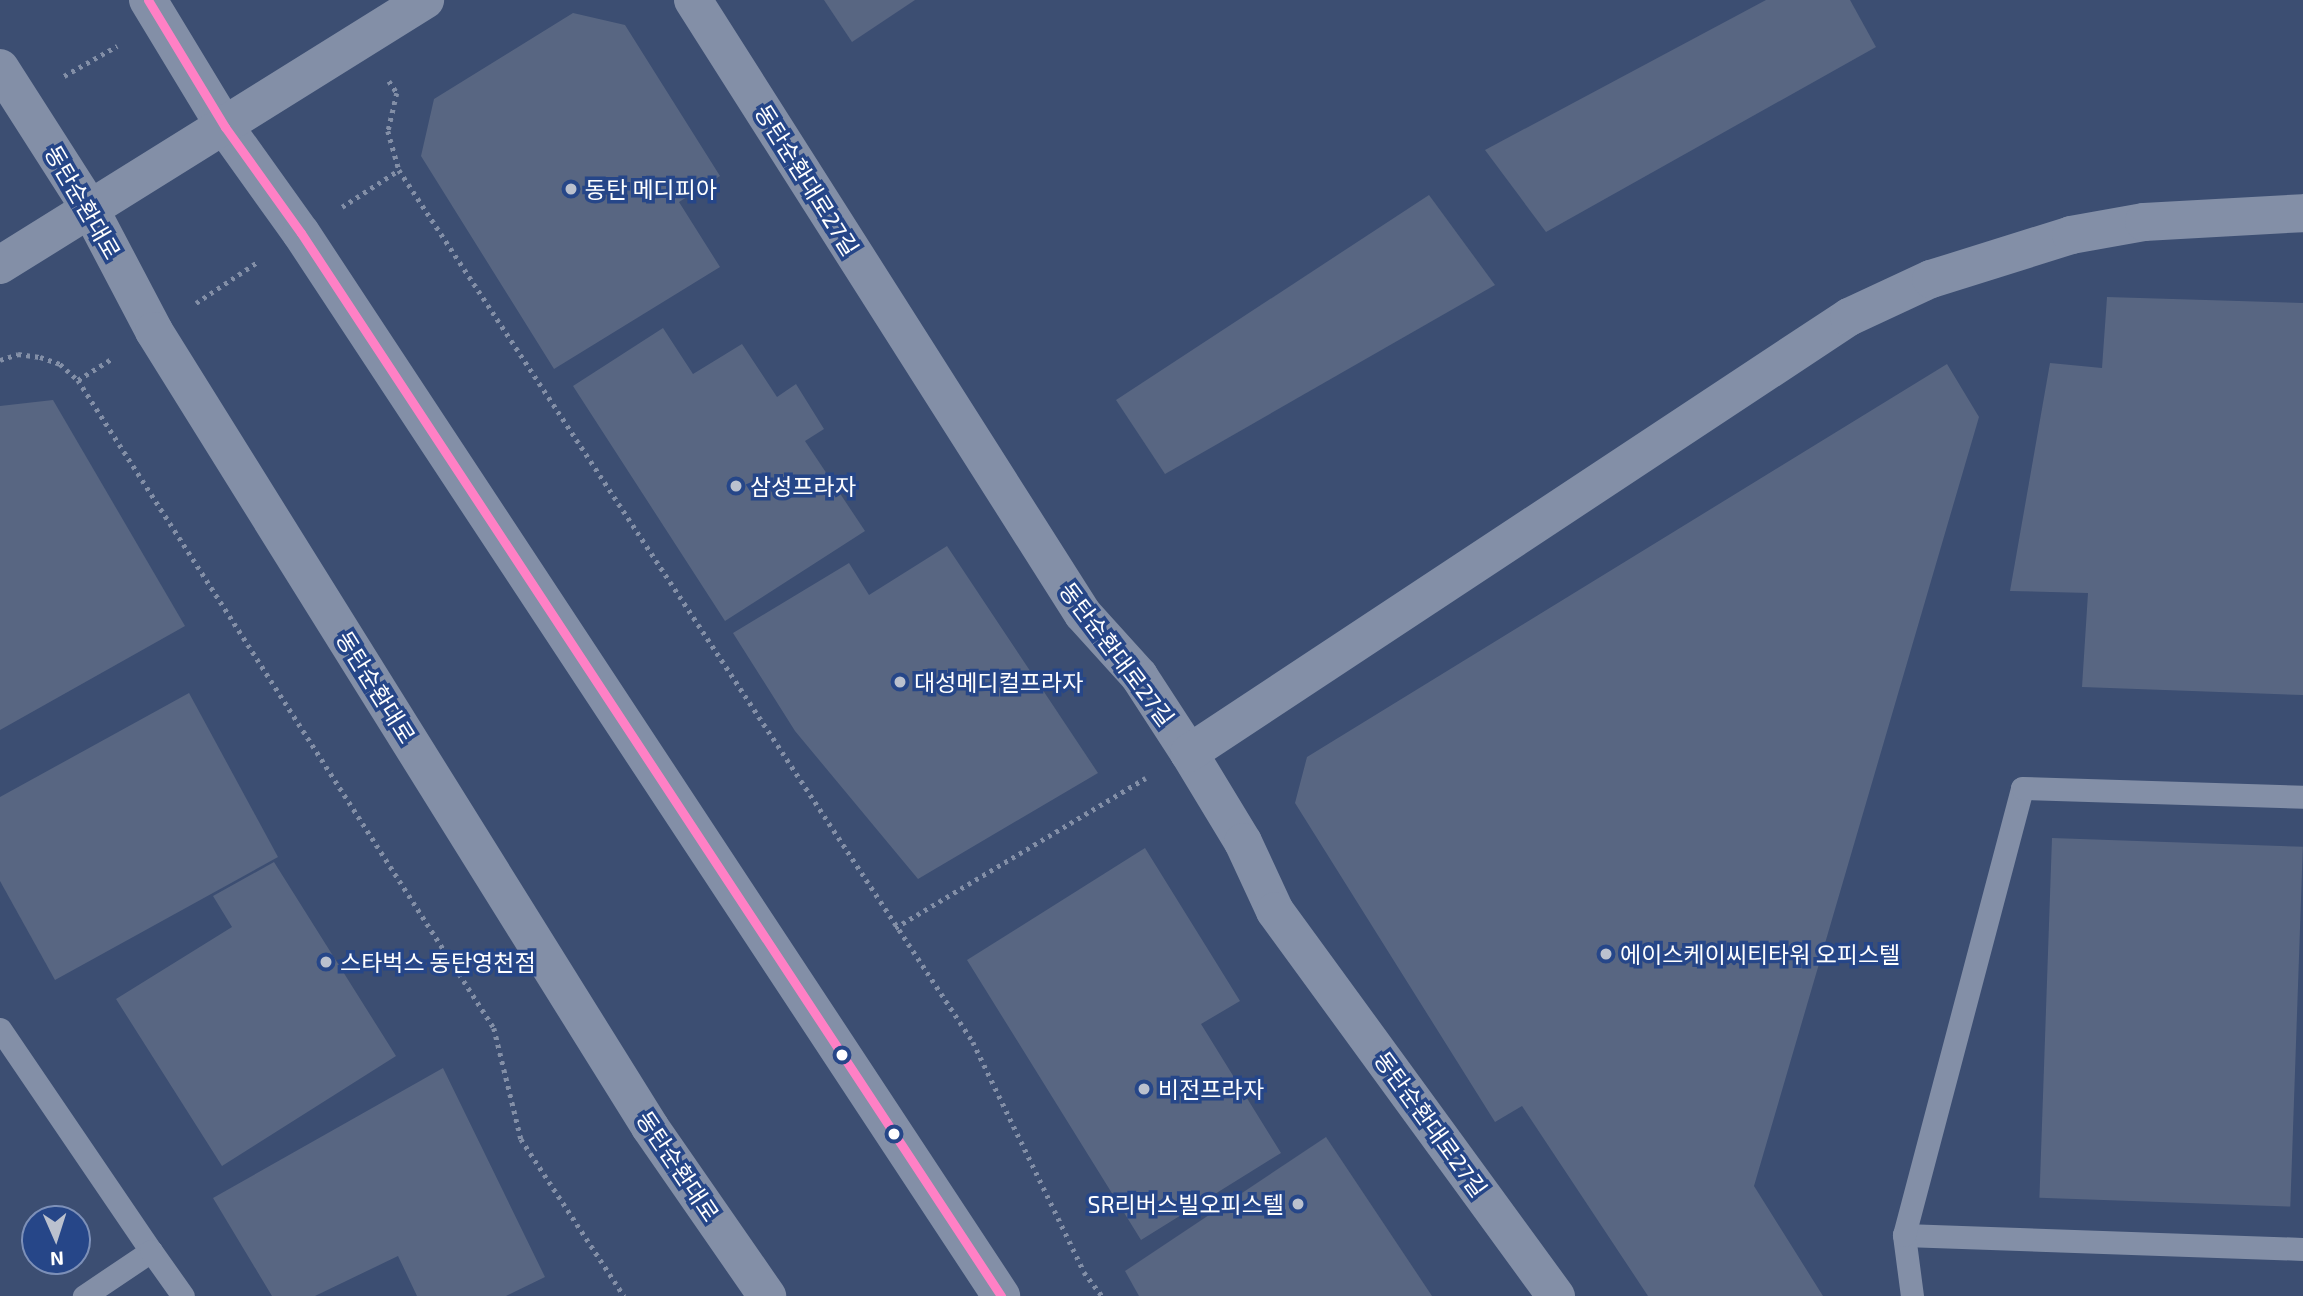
<!DOCTYPE html>
<meta charset="utf-8">
<style>
body{margin:0}
#map{position:relative;width:2303px;height:1296px;overflow:hidden;background:#3c4e72;font-family:"Exo 2","Noto Sans KR",sans-serif}
div>[style]{position:absolute}
.building>*{inset:0;background:#586682;transform-origin:0 0}
.path>*{height:4.5px;margin-top:-2.25px;transform-origin:0;background:repeating-linear-gradient(90deg,#838fa7 0 3.5px,transparent 0 8.5px)}
.service>*{height:23px;margin:-11.5px;padding:0 11.5px;transform-origin:11.5px;border-radius:11.5px;background:#838fa7}
.tertiary>*{height:38px;margin:-19px;padding:0 19px;transform-origin:19px;border-radius:19px;background:#838fa7}
.bus-1>*{height:9px;margin:-4.5px;padding:0 4.5px;transform-origin:4.5px;border-radius:4.5px;background:#ff80c5}
.dots>*{width:19px;height:19px;translate:-50% -50%;box-sizing:border-box;border:4px solid #264688;border-radius:50%}
span{translate:-50% -50%;white-space:nowrap;text-align:center;line-height:1.15;-webkit-text-stroke:7px #264688;paint-order:stroke}
.street-label{font-size:23px;color:#fff}
.poi-label{font-size:23px;color:#fff}
.left{translate:0 -50%;text-align:left}
.right{translate:-100% -50%;text-align:right}
.north{position:absolute;left:21px;top:1205px;width:70px;height:70px;box-sizing:border-box;background:#264688;border:2px solid #7d90b8;border-radius:50%;rotate:177deg;font-size:19px;font-weight:700;line-height:28px;text-align:center;color:#fff}
.north::after{content:'';display:block;margin:auto;width:24px;height:32px;background:#bbc1ce;clip-path:polygon(50% 0,100% 100%,50% 72%,0 100%)}
</style>
<div id="map">
<div class="building">
<div style="clip-path:polygon(824px 0,915px 0,852px 42px)"></div>
<div style="clip-path:polygon(1766px 0,1850px 0,1876px 47px,1546px 232px,1485px 150px)"></div>
<div style="clip-path:polygon(573px 13px,625px 25px,720px 176px,679px 202px,720px 267px,554px 369px,421px 156px,434px 99px)"></div>
<div style="clip-path:polygon(1429px 195px,1495px 285px,1165px 474px,1116px 400px)"></div>
<div style="clip-path:polygon(2107px 297px,2303px 303px,2303px 695px,2082px 687px,2088px 593px,2010px 591px,2050px 363px,2102px 368px)"></div>
<div style="clip-path:polygon(663px 328px,693px 374px,742px 344px,777px 397px,796px 384px,824px 429px,805px 441px,865px 531px,725px 621px,573px 386px)"></div>
<div style="clip-path:polygon(1947px 364px,1979px 417px,1754px 1186px,1823px 1296px,1648px 1296px,1522px 1106px,1495px 1122px,1295px 803px,1307px 757px)"></div>
<div style="clip-path:polygon(53px 400px,185px 626px,0 730px,0 406px)"></div>
<div style="clip-path:polygon(947px 546px,1098px 773px,918px 879px,795px 731px,733px 633px,849px 563px,869px 595px)"></div>
<div style="clip-path:polygon(189px 693px,278px 857px,55px 980px,0 881px,0 797px)"></div>
<div style="left:2052px;top:838px;width:251px;height:360px;rotate:2deg"></div>
<div style="clip-path:polygon(1145px 848px,1240px 1001px,1201px 1024px,1281px 1153px,1141px 1240px,967px 960px)"></div>
<div style="clip-path:polygon(274px 862px,396px 1056px,222px 1166px,116px 999px,232px 927px,213px 896px)"></div>
<div style="clip-path:polygon(443px 1068px,545px 1277px,506px 1296px,417px 1296px,398px 1256px,315px 1296px,272px 1296px,213px 1198px)"></div>
<div style="clip-path:polygon(1326px 1137px,1432px 1296px,1139px 1296px,1125px 1271px)"></div>
</div>
<div class="path">
<div style="left:64px;top:76px;width:61px;rotate:-29.5deg"></div>
<div style="left:389px;top:81px;width:14px;rotate:56deg"></div>
<div style="left:397px;top:93px;width:39px;rotate:103deg"></div>
<div style="left:388px;top:131px;width:41px;rotate:74.2deg"></div>
<div style="left:399px;top:170px;width:1044px;rotate:56.64deg"></div>
<div style="left:973px;top:1042px;width:255px;rotate:64.2deg"></div>
<div style="left:1084px;top:1272px;width:30px;rotate:53deg"></div>
<div style="left:342px;top:207px;width:68px;rotate:-33deg"></div>
<div style="left:196px;top:303px;width:76px;rotate:-33.7deg"></div>
<div style="left:0;top:360px;width:19px;rotate:-18deg"></div>
<div style="left:18px;top:354px;width:22px;rotate:8deg"></div>
<div style="left:40px;top:357px;width:21px;rotate:19deg"></div>
<div style="left:60px;top:364px;width:24px;rotate:42deg"></div>
<div style="left:78px;top:380px;width:770px;rotate:57.3deg"></div>
<div style="left:494px;top:1028px;width:114px;rotate:76.3deg"></div>
<div style="left:521px;top:1139px;width:188px;rotate:56.7deg"></div>
<div style="left:78px;top:380px;width:41px;rotate:-32.2deg"></div>
<div style="left:895px;top:928px;width:292px;rotate:-30.9deg"></div>
</div>
<div class="service">
<div style="left:0;top:1029px;width:268px;rotate:55.8deg"></div>
<div style="left:151px;top:1251px;width:81px;rotate:146.1deg"></div>
<div style="left:1904px;top:1235px;width:399px;rotate:2deg"></div>
<div style="left:151px;top:1251px;width:55px;rotate:54.6deg"></div>
<div style="left:1912px;top:1296px;width:62px;rotate:-97.5deg"></div>
<div style="left:1904px;top:1235px;width:462px;rotate:-75.2deg"></div>
<div style="left:2022px;top:788px;width:281px;rotate:1.8deg"></div>
</div>
<div class="tertiary">
<div style="left:148px;top:0;width:149px;rotate:58.8deg"></div>
<div style="left:225px;top:127px;width:130px;rotate:54.4deg"></div>
<div style="left:301px;top:233px;width:1273px;rotate:56.63deg"></div>
<div style="left:693px;top:0;width:727px;rotate:57.58deg"></div>
<div style="left:1083px;top:614px;width:84px;rotate:47.9deg"></div>
<div style="left:1139px;top:676px;width:92px;rotate:57deg"></div>
<div style="left:1189px;top:753px;width:104px;rotate:58.8deg"></div>
<div style="left:1243px;top:842px;width:76px;rotate:65.1deg"></div>
<div style="left:1275px;top:911px;width:477px;rotate:53.9deg"></div>
<div style="left:0;top:68px;width:167px;rotate:57.4deg"></div>
<div style="left:90px;top:209px;width:138px;rotate:62.3deg"></div>
<div style="left:154px;top:331px;width:938px;rotate:58.07deg"></div>
<div style="left:650px;top:1127px;width:206px;rotate:55.3deg"></div>
<div style="left:0;top:265px;width:501px;rotate:-31.94deg"></div>
<div style="left:1189px;top:753px;width:791px;rotate:-33.45deg"></div>
<div style="left:1849px;top:317px;width:90px;rotate:-24.9deg"></div>
<div style="left:1931px;top:279px;width:147px;rotate:-17.4deg"></div>
<div style="left:2071px;top:235px;width:74px;rotate:-10.1deg"></div>
<div style="left:2144px;top:222px;width:159px;rotate:-3.2deg"></div>
</div>
<div class="bus-1">
<div style="left:148px;top:0;width:149px;rotate:58.8deg"></div>
<div style="left:225px;top:127px;width:130px;rotate:54.4deg"></div>
<div style="left:301px;top:233px;width:1273px;rotate:56.63deg"></div>
</div>
<div class="dots">
<div style="left:571px;top:189px;background:#bbc1ce"></div>
<div style="left:736px;top:486px;background:#bbc1ce"></div>
<div style="left:900px;top:682px;background:#bbc1ce"></div>
<div style="left:1606px;top:954px;background:#bbc1ce"></div>
<div style="left:326px;top:962px;background:#bbc1ce"></div>
<div style="left:842px;top:1055px;background:#fff"></div>
<div style="left:1144px;top:1089px;background:#bbc1ce"></div>
<div style="left:894px;top:1134px;background:#fff"></div>
<div style="left:1298px;top:1204px;background:#bbc1ce"></div>
</div>
<div class="street-label">
<span style="left:807px;top:180px;rotate:58deg">동탄순환대로27길</span>
<span style="left:83px;top:202px;rotate:60deg">동탄순환대로</span>
<span style="left:1117px;top:654px;rotate:53deg">동탄순환대로27길</span>
<span style="left:376px;top:687px;rotate:58deg">동탄순환대로</span>
<span style="left:1431px;top:1124px;rotate:54deg">동탄순환대로27길</span>
<span style="left:678px;top:1166px;rotate:56deg">동탄순환대로</span>
</div>
<div class="poi-label">
<span class="left" style="left:585px;top:189px">동탄 메디피아</span>
<span class="left" style="left:750px;top:486px">삼성프라자</span>
<span class="left" style="left:914px;top:682px">대성메디컬프라자</span>
<span class="left" style="left:1620px;top:954px">에이스케이씨티타워 오피스텔</span>
<span class="left" style="left:340px;top:962px">스타벅스 동탄영천점</span>
<span class="left" style="left:1158px;top:1089px">비전프라자</span>
<span class="right" style="left:1284px;top:1204px">SR리버스빌오피스텔</span>
</div>
<div class="north">N</div>
</div>
